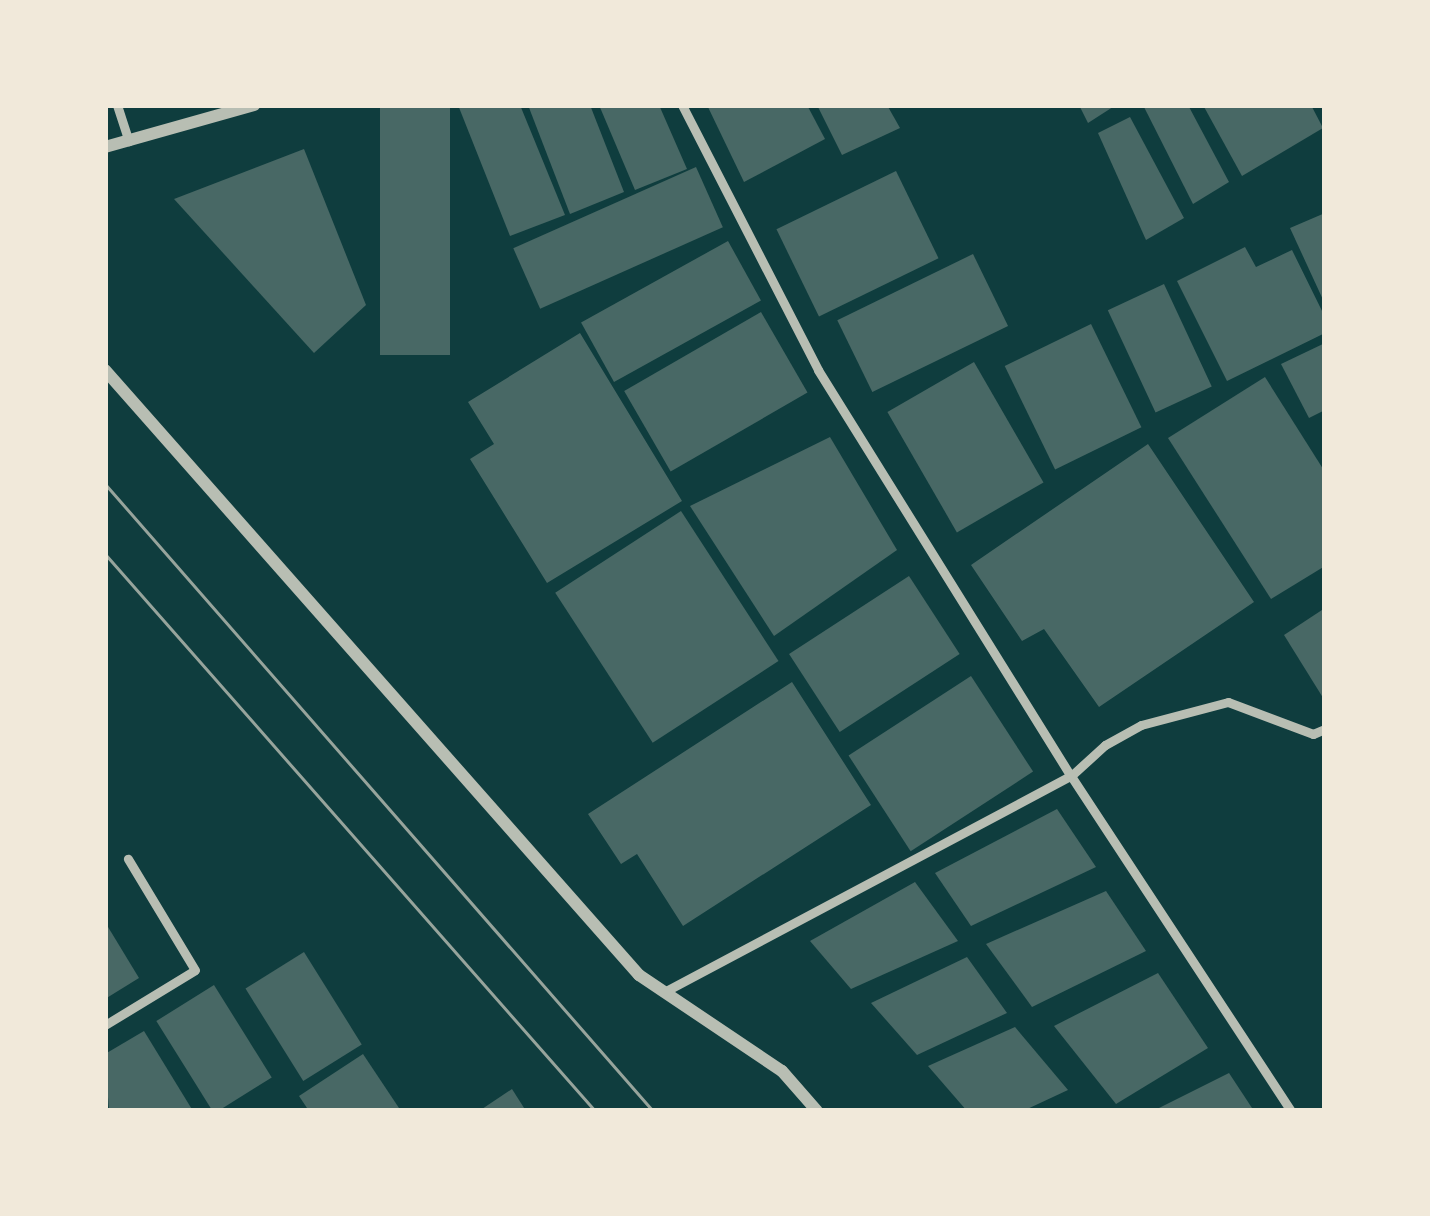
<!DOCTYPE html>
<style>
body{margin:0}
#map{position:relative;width:1430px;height:1216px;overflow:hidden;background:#0f3d3e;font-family:"Alegreya Sans",sans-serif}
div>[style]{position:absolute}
.building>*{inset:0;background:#486865;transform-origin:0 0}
.service>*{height:9px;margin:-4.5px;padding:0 4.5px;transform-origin:4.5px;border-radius:4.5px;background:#b8beb3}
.minor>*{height:12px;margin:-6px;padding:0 6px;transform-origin:6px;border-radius:6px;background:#b8beb3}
.tram>*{height:3px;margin:-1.5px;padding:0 1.5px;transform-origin:1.5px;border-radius:1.5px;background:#97a49c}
span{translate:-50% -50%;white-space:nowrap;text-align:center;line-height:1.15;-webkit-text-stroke:10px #f1e9da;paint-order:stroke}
.frame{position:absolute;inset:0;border:108px solid #f1e9da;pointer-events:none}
</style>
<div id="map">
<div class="building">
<div style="left:380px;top:105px;width:70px;height:250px"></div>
<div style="clip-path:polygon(458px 105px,520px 105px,565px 215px,510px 236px)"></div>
<div style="clip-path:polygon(528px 105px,590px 105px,624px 192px,570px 214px)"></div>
<div style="clip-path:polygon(599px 105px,659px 105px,687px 169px,635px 190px)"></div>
<div style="clip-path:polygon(707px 105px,807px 105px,825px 139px,744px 182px)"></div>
<div style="clip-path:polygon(817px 105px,887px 105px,900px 128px,842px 155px)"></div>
<div style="clip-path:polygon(1079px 105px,1116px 105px,1088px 123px)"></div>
<div style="clip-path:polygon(1188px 105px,1229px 182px,1193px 204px,1144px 107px)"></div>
<div style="clip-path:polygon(1203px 105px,1311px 105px,1323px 128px,1242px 176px)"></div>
<div style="clip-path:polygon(1130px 117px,1184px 218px,1146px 240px,1098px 133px)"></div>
<div style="clip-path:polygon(304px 149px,366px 305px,314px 353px,174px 199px)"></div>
<div style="left:696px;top:167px;width:66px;height:200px;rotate:66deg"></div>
<div style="left:896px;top:171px;width:97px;height:133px;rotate:64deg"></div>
<div style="clip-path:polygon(1325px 213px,1325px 304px,1290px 228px)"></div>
<div style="left:728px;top:241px;width:68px;height:168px;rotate:61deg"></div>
<div style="clip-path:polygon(1245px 247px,1256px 267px,1292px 250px,1325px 317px,1325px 333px,1227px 381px,1177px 281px)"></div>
<div style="left:973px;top:254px;width:80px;height:151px;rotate:64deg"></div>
<div style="left:1164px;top:284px;width:113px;height:62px;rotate:65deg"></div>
<div style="left:761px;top:312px;width:93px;height:158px;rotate:60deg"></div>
<div style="left:1091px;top:324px;width:115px;height:96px;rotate:64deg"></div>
<div style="clip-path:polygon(580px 333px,682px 501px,547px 583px,470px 459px,494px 444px,468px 402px)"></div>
<div style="clip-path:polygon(1325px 343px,1325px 410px,1309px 418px,1281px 364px)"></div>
<div style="left:974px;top:362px;width:139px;height:100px;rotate:60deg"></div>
<div style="clip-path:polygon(1265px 377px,1325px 472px,1325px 566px,1271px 599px,1168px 438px)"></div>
<div style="clip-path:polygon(830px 437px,897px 550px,774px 636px,690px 506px)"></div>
<div style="clip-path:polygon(1148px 444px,1254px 602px,1099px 707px,1044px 629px,1022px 641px,971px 565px)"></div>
<div style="left:681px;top:511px;width:179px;height:150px;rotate:57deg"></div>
<div style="left:909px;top:576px;width:93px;height:143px;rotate:57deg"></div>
<div style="clip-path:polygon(1325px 608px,1325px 701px,1284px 635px)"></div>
<div style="left:971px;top:676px;width:114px;height:146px;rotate:57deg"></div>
<div style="clip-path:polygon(792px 682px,871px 805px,683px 926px,637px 854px,621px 864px,588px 814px)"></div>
<div style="clip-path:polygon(1057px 809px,1096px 867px,971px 926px,935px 873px)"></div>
<div style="clip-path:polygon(915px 882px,958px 941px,851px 989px,810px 941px)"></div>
<div style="clip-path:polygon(1106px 891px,1146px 951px,1032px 1007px,986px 944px)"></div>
<div style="clip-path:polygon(105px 922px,139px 978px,105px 999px)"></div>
<div style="left:304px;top:952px;width:109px;height:69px;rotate:58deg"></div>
<div style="clip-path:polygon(967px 957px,1007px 1013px,917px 1055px,871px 1003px)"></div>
<div style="clip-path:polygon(1158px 973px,1208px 1048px,1116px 1104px,1054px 1026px)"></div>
<div style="left:214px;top:985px;width:109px;height:68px;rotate:58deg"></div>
<div style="clip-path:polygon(1015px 1027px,1068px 1090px,1023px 1111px,967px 1111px,928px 1066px)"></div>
<div style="clip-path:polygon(144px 1031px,193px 1111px,109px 1111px,105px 1054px)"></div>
<div style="clip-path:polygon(363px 1054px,401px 1111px,309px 1111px,299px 1096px)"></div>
<div style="clip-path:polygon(1229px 1073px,1254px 1111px,1153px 1111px)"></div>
<div style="clip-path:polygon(512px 1089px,526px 1111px,479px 1111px)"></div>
</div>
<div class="service">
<div style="left:117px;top:105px;width:38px;rotate:72deg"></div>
<div style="left:682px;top:105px;width:298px;rotate:62.8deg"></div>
<div style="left:818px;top:370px;width:478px;rotate:58.1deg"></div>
<div style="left:1071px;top:776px;width:401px;rotate:56.7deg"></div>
<div style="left:664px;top:992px;width:461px;rotate:-28deg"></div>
<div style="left:1071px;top:776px;width:46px;rotate:-42.4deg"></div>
<div style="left:1105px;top:745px;width:41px;rotate:-29.1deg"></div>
<div style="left:1141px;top:725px;width:90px;rotate:-14.8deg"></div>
<div style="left:1228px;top:702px;width:91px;rotate:20.6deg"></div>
<div style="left:1313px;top:734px;width:13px;rotate:-23deg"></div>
<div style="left:105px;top:1025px;width:105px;rotate:-31.4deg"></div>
<div style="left:195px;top:970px;width:130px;rotate:-121.1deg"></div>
</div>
<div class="minor">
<div style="left:105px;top:147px;width:155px;rotate:-15.7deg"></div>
<div style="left:105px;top:370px;width:807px;rotate:48.57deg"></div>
<div style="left:639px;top:975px;width:172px;rotate:33.9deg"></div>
<div style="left:782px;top:1071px;width:53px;rotate:48.8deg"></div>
</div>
<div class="tram">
<div style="left:105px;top:484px;width:833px;rotate:48.85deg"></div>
<div style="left:105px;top:554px;width:742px;rotate:48.66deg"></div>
</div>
<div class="frame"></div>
</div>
